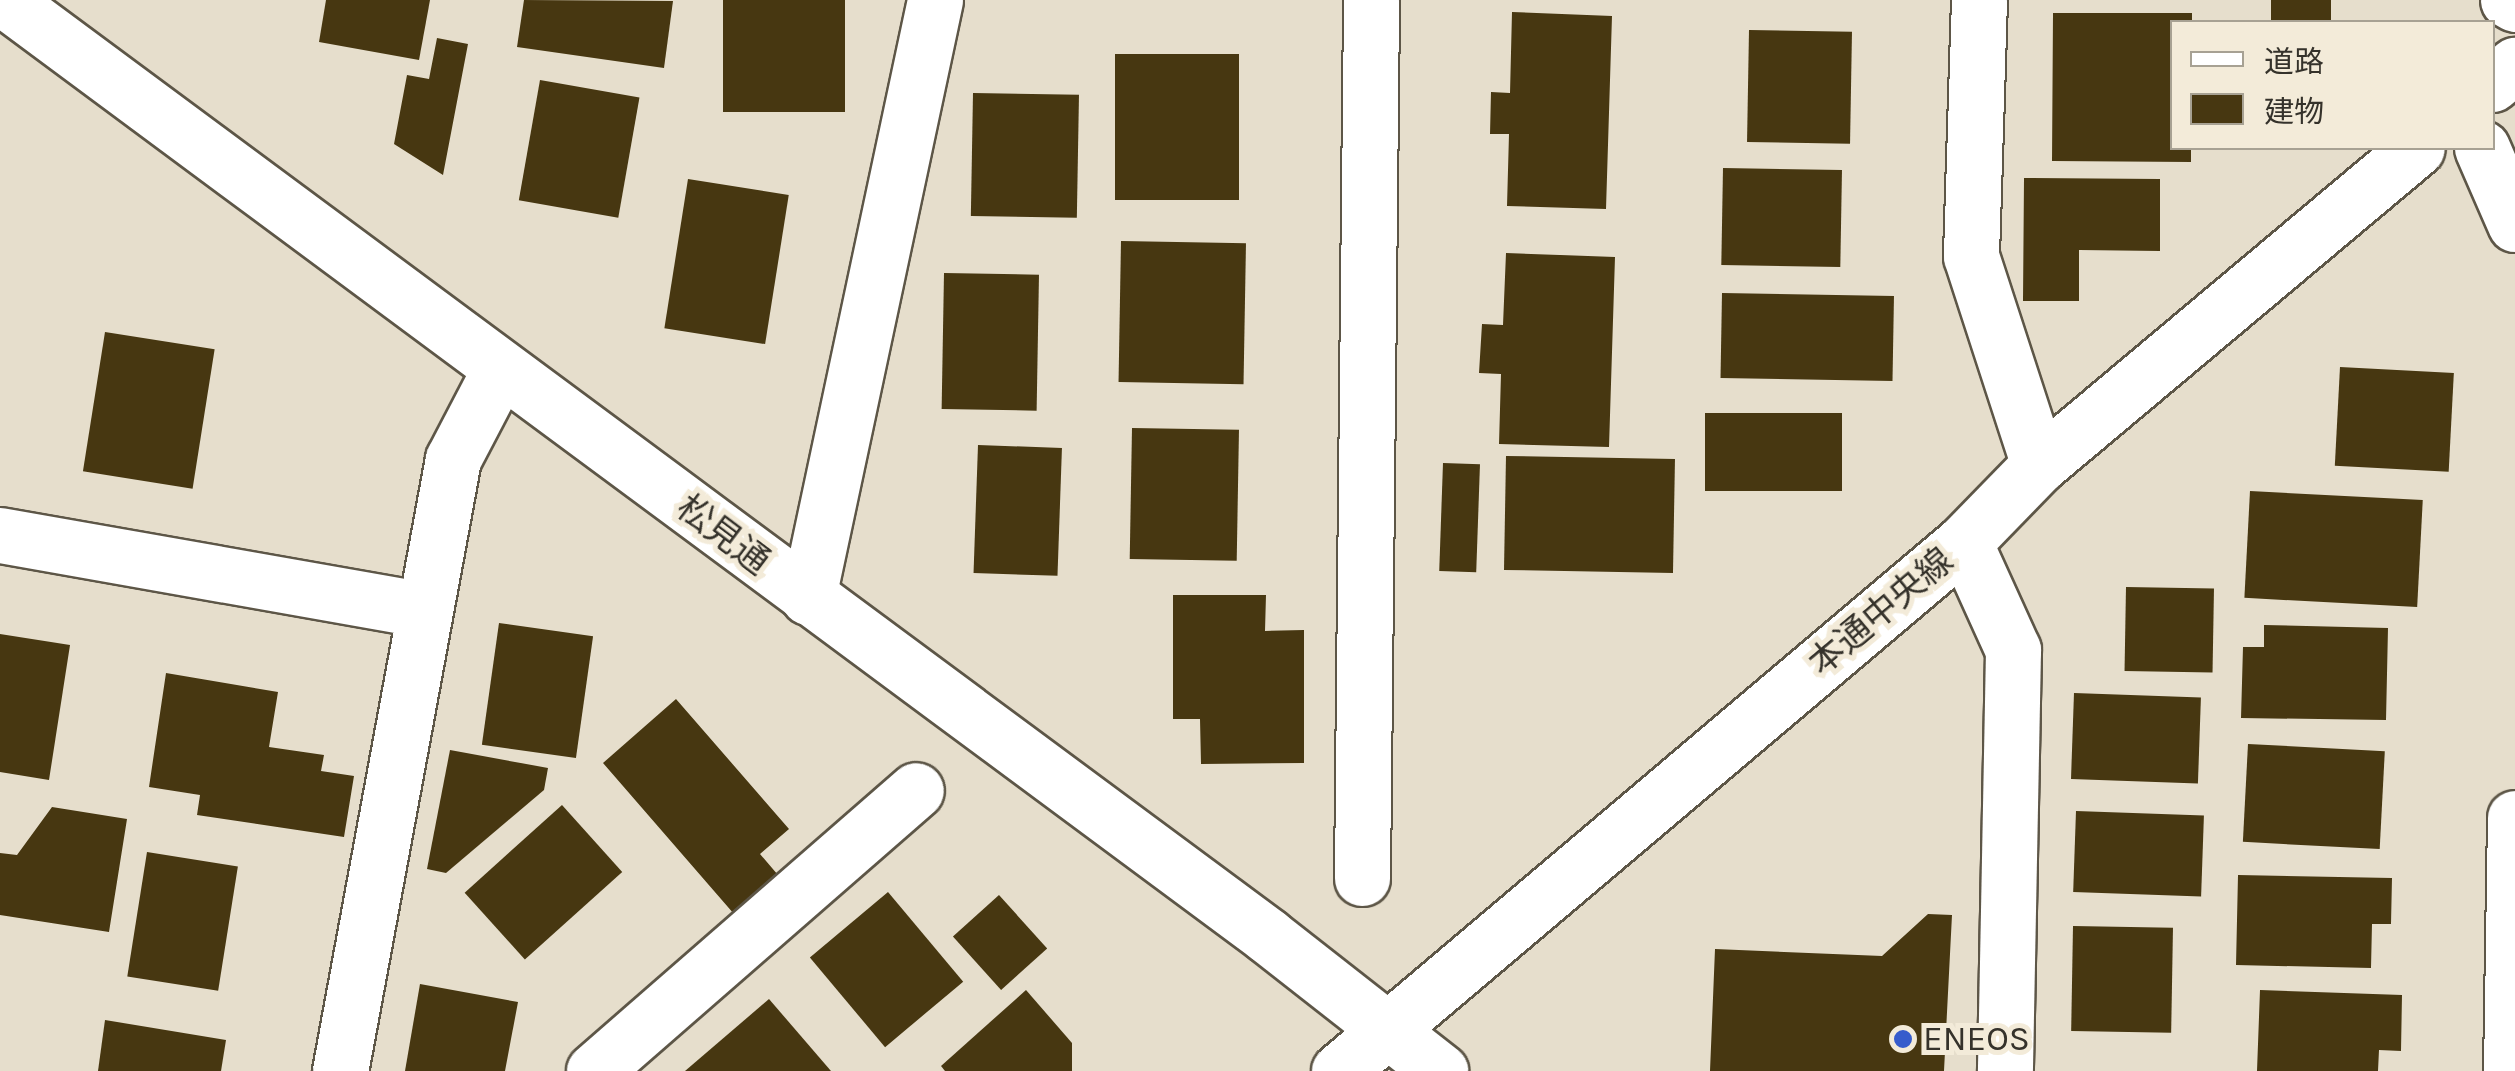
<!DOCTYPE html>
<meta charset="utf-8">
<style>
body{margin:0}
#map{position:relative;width:2515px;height:1071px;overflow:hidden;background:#e6decc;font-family:Karla,"Noto Sans JP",sans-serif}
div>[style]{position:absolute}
.building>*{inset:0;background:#473711;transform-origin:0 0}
.roads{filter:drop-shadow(2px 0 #5d5647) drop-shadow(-2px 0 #5d5647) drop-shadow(0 2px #5d5647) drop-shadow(0 -2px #5d5647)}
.minor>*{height:55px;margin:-27.5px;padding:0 27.5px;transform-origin:27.5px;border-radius:27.5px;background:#fff}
.dots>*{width:28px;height:28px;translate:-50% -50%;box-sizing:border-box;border:5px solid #f3ebd9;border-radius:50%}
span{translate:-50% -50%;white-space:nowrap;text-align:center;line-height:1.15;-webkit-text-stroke:10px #f3ebd9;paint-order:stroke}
.street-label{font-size:35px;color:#35322b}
.poi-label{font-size:35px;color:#35322b}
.left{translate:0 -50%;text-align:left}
.legend{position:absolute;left:2170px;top:20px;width:325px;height:130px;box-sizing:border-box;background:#f3ebd9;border:2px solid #a7a193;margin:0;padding:12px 18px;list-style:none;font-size:30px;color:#35322b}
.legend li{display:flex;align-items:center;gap:20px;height:50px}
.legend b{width:50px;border:2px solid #a7a193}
</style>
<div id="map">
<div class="building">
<div style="clip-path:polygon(326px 0,430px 0,419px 60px,319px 42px)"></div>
<div style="clip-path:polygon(524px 0,673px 1px,664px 68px,517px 47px)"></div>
<div style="left:723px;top:0;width:122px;height:112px"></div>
<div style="left:2271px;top:0;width:60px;height:22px"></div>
<div style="clip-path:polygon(1512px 12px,1612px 16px,1606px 209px,1507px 206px,1509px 134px,1490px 134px,1491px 92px,1510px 93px)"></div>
<div style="clip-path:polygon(2053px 13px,2192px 13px,2192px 22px,2172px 22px,2172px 148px,2191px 148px,2191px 162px,2052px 161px)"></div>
<div style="left:1749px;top:30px;width:103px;height:112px;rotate:1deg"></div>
<div style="clip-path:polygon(437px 38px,468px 44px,443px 175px,394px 144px,407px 75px,429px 79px)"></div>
<div style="left:1115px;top:54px;width:124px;height:146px"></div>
<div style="left:540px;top:80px;width:101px;height:122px;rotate:10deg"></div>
<div style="left:973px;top:93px;width:106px;height:123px;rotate:1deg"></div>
<div style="left:1723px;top:168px;width:119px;height:97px;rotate:1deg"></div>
<div style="clip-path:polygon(2024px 178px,2160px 179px,2160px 251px,2079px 250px,2079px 301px,2023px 301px)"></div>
<div style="left:688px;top:179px;width:102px;height:151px;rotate:9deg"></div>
<div style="left:1121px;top:241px;width:125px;height:141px;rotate:1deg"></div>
<div style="clip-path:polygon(1506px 253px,1615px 257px,1609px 447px,1499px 444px,1501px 374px,1479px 373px,1482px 324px,1503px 325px)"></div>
<div style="left:944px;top:273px;width:95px;height:136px;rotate:1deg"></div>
<div style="left:1722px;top:293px;width:172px;height:85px;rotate:1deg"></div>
<div style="left:105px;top:332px;width:111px;height:141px;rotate:9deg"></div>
<div style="left:2340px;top:367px;width:114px;height:99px;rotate:3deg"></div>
<div style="left:1705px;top:413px;width:137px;height:78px"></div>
<div style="left:1132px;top:428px;width:107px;height:131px;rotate:1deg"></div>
<div style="left:978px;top:445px;width:84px;height:128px;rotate:2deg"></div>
<div style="left:1506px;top:456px;width:169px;height:114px;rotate:1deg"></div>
<div style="left:1443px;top:463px;width:37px;height:108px;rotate:2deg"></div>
<div style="left:2250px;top:491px;width:173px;height:107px;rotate:3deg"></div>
<div style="left:2126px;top:587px;width:88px;height:84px;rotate:1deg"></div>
<div style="clip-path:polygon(1173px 595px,1266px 595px,1265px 631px,1304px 630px,1304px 763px,1201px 764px,1200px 719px,1173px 719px)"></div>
<div style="left:499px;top:623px;width:95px;height:123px;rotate:8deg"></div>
<div style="clip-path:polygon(2264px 625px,2388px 628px,2386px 720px,2241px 718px,2243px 647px,2264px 647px)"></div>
<div style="clip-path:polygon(0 634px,70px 645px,49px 780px,0 772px)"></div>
<div style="clip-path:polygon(166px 673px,278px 692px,269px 747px,324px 755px,321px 771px,354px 776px,344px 837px,197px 815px,200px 795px,149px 787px)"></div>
<div style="left:2074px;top:693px;width:127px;height:86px;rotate:2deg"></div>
<div style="clip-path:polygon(676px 699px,789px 829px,760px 854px,778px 875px,734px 914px,603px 763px)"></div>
<div style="left:2248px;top:744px;width:137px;height:98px;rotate:3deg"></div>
<div style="clip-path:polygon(450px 750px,548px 768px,544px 790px,446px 873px,427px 869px)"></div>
<div style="left:562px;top:805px;width:90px;height:131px;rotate:48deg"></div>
<div style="clip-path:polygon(52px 807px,127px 819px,109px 932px,0 915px,0 853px,17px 855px)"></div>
<div style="left:2076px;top:811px;width:128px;height:81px;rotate:2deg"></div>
<div style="left:147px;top:852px;width:92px;height:126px;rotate:9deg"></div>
<div style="clip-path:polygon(2238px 875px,2392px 878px,2391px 924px,2372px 924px,2371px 968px,2236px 965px)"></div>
<div style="left:888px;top:892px;width:117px;height:102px;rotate:50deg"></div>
<div style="left:999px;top:895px;width:72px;height:62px;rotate:48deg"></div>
<div style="clip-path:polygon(1928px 914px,1952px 915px,1944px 1071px,1710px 1071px,1715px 949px,1882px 956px)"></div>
<div style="left:2073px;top:926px;width:100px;height:105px;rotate:1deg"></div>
<div style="clip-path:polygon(420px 984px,518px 1002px,505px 1071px,405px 1071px)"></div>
<div style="clip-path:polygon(1026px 990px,1072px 1043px,1072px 1071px,945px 1071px,941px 1066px)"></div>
<div style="clip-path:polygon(2260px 990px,2402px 995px,2401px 1051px,2379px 1050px,2378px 1071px,2257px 1071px)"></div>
<div style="clip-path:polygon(769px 999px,831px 1071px,685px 1071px)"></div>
<div style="clip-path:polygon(105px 1020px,226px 1040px,221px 1071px,98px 1071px)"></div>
</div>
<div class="roads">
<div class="minor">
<div style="left:5px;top:0;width:1572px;rotate:36.54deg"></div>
<div style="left:1268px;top:936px;width:219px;rotate:38.1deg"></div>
<div style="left:1979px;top:0;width:256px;rotate:91.8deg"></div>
<div style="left:1971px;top:256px;width:220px;rotate:72deg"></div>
<div style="left:2508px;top:0;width:8px;rotate:30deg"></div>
<div style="left:2492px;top:84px;width:30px;rotate:-40deg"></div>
<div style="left:2482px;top:148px;width:83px;rotate:66.5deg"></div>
<div style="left:0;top:535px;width:431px;rotate:10deg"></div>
<div style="left:1964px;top:542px;width:119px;rotate:65.6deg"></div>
<div style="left:2013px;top:650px;width:421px;rotate:91.1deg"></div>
<div style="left:808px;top:597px;width:610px;rotate:-77.99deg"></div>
<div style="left:1362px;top:878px;width:878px;rotate:-89.41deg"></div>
<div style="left:340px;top:1071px;width:622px;rotate:-79.54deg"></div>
<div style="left:453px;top:459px;width:102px;rotate:-62.4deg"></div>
<div style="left:594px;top:1071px;width:427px;rotate:-41.1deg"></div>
<div style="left:1339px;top:1071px;width:819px;rotate:-40.24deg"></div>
<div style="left:1964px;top:542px;width:107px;rotate:-45.8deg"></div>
<div style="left:2039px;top:465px;width:493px;rotate:-40deg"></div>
<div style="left:2511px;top:1071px;width:253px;rotate:-89.1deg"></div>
</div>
</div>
<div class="dots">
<div style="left:1903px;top:1039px;background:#365ccc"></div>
</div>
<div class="street-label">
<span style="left:723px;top:535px;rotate:37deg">松見通</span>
<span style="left:1881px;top:612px;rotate:-40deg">本通中央線</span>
</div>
<div class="poi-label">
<span class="left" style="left:1923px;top:1039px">ENEOS</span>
</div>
<ul class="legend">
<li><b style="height:12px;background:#fff"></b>道路</li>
<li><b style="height:28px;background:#473711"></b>建物</li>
</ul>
</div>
